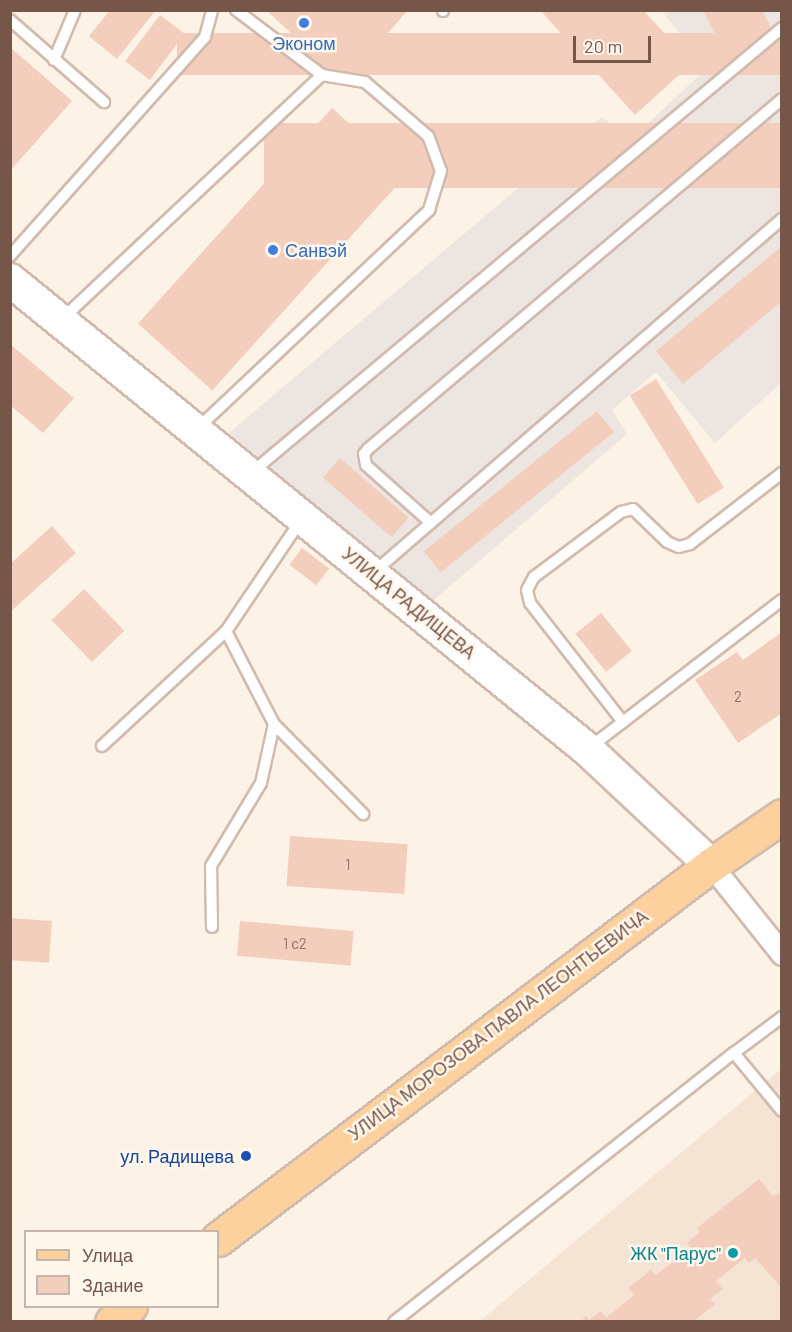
<!DOCTYPE html>
<meta charset="utf-8">
<style>
body{margin:0}
#map{position:relative;width:792px;height:1332px;overflow:hidden;background:#fdf2e6;font-family:Barlow,sans-serif}
div>[style]{position:absolute}
.residential>*{inset:0;background:#f5e3d4}
.industrial>*{inset:0;background:#ede5e0}
.building>*{inset:0;background:#f3cebd;transform-origin:0 0}
.roads{filter:drop-shadow(2px 0 #d1bbae) drop-shadow(-2px 0 #d1bbae) drop-shadow(0 2px #d1bbae) drop-shadow(0 -2px #d1bbae)}
.lane>*{height:10px;margin:-5px;padding:0 5px;transform-origin:5px;border-radius:5px;background:#fff}
.street>*{height:21px;margin:-10.5px;padding:0 10.5px;transform-origin:10.5px;border-radius:10.5px;background:#fff}
.secondary>*{height:32px;margin:-16px;padding:0 16px;transform-origin:16px;border-radius:16px;background:#fff}
.primary>*{height:33px;margin:-16.5px;padding:0 16.5px;transform-origin:16.5px;border-radius:16.5px;background:#fcd19d}
.dots>*{width:16px;height:16px;translate:-50% -50%;box-sizing:border-box;border:3px solid #fff6ec;border-radius:50%}
span{translate:-50% -50%;white-space:nowrap;text-align:center;line-height:1.15;-webkit-text-stroke:5px #fff6ec;paint-order:stroke}
.number-label{font-size:15px;color:#967467}
.number-label span{-webkit-text-stroke-width:0}
.shop-label{font-size:18px;color:#366cbe}
.left{translate:0 -50%;text-align:left}
.street-label{font-size:18px;color:#77564a}
.transit-label{font-size:18px;color:#164399}
.right{translate:-100% -50%;text-align:right}
.culture-label{font-size:18px;color:#0d838f}
.frame{position:absolute;inset:0;border:12px solid #77564a;pointer-events:none}
.legend{position:absolute;left:24px;top:1230px;width:195px;height:78px;box-sizing:border-box;background:#fff6ec;border:2px solid #c9b6ab;margin:0;padding:8px 10px;list-style:none;font-size:18px;color:#77564a}
.legend li{display:flex;align-items:center;gap:12px;height:30px}
.legend b{width:30px;border:2px solid #c9b6ab}
.scale{position:absolute;left:573px;top:36px;width:78px;height:27px;box-sizing:border-box;border:3px solid #77564a;border-top:0;padding-left:8px;font-size:18px;line-height:21px;white-space:nowrap;color:#77564a;-webkit-text-stroke:4px #fff6ec;paint-order:stroke}
</style>
<div id="map">
<div class="residential">
<div style="clip-path:polygon(781px 1069px,781px 1321px,480px 1321px)"></div>
</div>
<div class="industrial">
<div style="clip-path:polygon(662px 11px,781px 11px,781px 383px,715px 443px,656px 372px,612px 410px,627px 434px,428px 605px,229px 433px,602px 117px,631px 139px,707px 68px)"></div>
</div>
<div class="building">
<div style="clip-path:polygon(110px 10px,156px 10px,117px 59px,89px 36px)"></div>
<div style="clip-path:polygon(266px 10px,408px 10px,375px 48px,359px 33px,328px 67px)"></div>
<div style="clip-path:polygon(540px 10px,643px 10px,692px 63px,635px 115px)"></div>
<div style="clip-path:polygon(703px 10px,762px 10px,772px 30px,725px 54px)"></div>
<div style="left:160px;top:15px;width:31px;height:58px;rotate:37deg"></div>
<div style="left:782px;top:33px;width:42px;height:605px;rotate:90deg"></div>
<div style="clip-path:polygon(10px 47px,72px 101px,10px 171px)"></div>
<div style="left:332px;top:108px;width:100px;height:290px;rotate:42deg"></div>
<div style="left:782px;top:123px;width:65px;height:518px;rotate:90deg"></div>
<div style="clip-path:polygon(782px 246px,782px 301px,683px 384px,656px 351px)"></div>
<div style="clip-path:polygon(10px 344px,74px 398px,43px 433px,10px 405px)"></div>
<div style="left:656px;top:379px;width:128px;height:31px;rotate:58deg"></div>
<div style="left:597px;top:411px;width:27px;height:223px;rotate:51deg"></div>
<div style="left:340px;top:458px;width:91px;height:26px;rotate:41deg"></div>
<div style="clip-path:polygon(52px 526px,76px 553px,10px 612px,10px 564px)"></div>
<div style="left:302px;top:548px;width:34px;height:21px;rotate:37deg"></div>
<div style="left:84px;top:589px;width:58px;height:45px;rotate:46deg"></div>
<div style="left:601px;top:613px;width:49px;height:33px;rotate:51deg"></div>
<div style="clip-path:polygon(782px 632px,782px 713px,738px 743px,695px 680px,737px 652px,743px 660px)"></div>
<div style="left:290px;top:836px;width:118px;height:50px;rotate:4deg"></div>
<div style="left:10px;top:918px;width:42px;height:42px;rotate:4deg"></div>
<div style="left:240px;top:921px;width:114px;height:35px;rotate:5deg"></div>
<div style="clip-path:polygon(759px 1179px,773px 1196px,782px 1192px,782px 1288px,755px 1258px,749px 1263px,745px 1258px,716px 1281px,723px 1289px,710px 1299px,715px 1304px,693px 1322px,580px 1322px,586px 1316px,589px 1320px,601px 1311px,606px 1318px,634px 1295px,628px 1288px,651px 1270px,656px 1275px,691px 1248px,687px 1243px,700px 1232px,697px 1228px)"></div>
</div>
<div class="roads">
<div class="lane">
<div style="left:443px;top:11px;width:1px;rotate:-90deg"></div>
<div style="left:10px;top:20px;width:125px;rotate:41.1deg"></div>
<div style="left:54px;top:60px;width:54px;rotate:-67.2deg"></div>
<div style="left:10px;top:256px;width:293px;rotate:-48.3deg"></div>
<div style="left:205px;top:37px;width:28px;rotate:-75deg"></div>
<div style="left:62px;top:319px;width:357px;rotate:-43.2deg"></div>
<div style="left:198px;top:428px;width:318px;rotate:-43.3deg"></div>
<div style="left:429px;top:210px;width:41px;rotate:-72.9deg"></div>
<div style="left:441px;top:171px;width:37px;rotate:-110deg"></div>
<div style="left:428px;top:136px;width:83px;rotate:-139.4deg"></div>
<div style="left:365px;top:82px;width:44px;rotate:-170.8deg"></div>
<div style="left:322px;top:75px;width:108px;rotate:-142.9deg"></div>
<div style="left:251px;top:473px;width:693px;rotate:-39.96deg"></div>
<div style="left:301px;top:520px;width:134px;rotate:124deg"></div>
<div style="left:226px;top:631px;width:105px;rotate:62.7deg"></div>
<div style="left:274px;top:724px;width:127px;rotate:45.3deg"></div>
<div style="left:431px;top:523px;width:87px;rotate:-138.3deg"></div>
<div style="left:366px;top:465px;width:11px;rotate:-100deg"></div>
<div style="left:364px;top:454px;width:6px;rotate:-51deg"></div>
<div style="left:368px;top:449px;width:542px;rotate:-40.21deg"></div>
<div style="left:374px;top:572px;width:540px;rotate:-40.87deg"></div>
<div style="left:623px;top:722px;width:151px;rotate:-128deg"></div>
<div style="left:530px;top:603px;width:13px;rotate:-103deg"></div>
<div style="left:527px;top:590px;width:15px;rotate:-62deg"></div>
<div style="left:534px;top:577px;width:109px;rotate:-36.8deg"></div>
<div style="left:621px;top:512px;width:12px;rotate:-14deg"></div>
<div style="left:633px;top:509px;width:47px;rotate:44.1deg"></div>
<div style="left:667px;top:542px;width:13px;rotate:23deg"></div>
<div style="left:679px;top:547px;width:11px;rotate:-15deg"></div>
<div style="left:690px;top:544px;width:116px;rotate:-37.7deg"></div>
<div style="left:102px;top:746px;width:169px;rotate:-42.8deg"></div>
<div style="left:589px;top:748px;width:243px;rotate:-37.5deg"></div>
<div style="left:212px;top:927px;width:61px;rotate:-90.9deg"></div>
<div style="left:211px;top:866px;width:97px;rotate:-58.9deg"></div>
<div style="left:261px;top:783px;width:60px;rotate:-77.6deg"></div>
<div style="left:734px;top:1053px;width:60px;rotate:-36.9deg"></div>
<div style="left:394px;top:1322px;width:434px;rotate:-38.4deg"></div>
<div style="left:734px;top:1053px;width:75px;rotate:50.4deg"></div>
</div>
<div class="street">
<div style="left:711px;top:865px;width:114px;rotate:51.4deg"></div>
</div>
<div class="secondary">
<div style="left:10px;top:280px;width:744px;rotate:39.11deg"></div>
<div style="left:587px;top:749px;width:170px;rotate:43.1deg"></div>
</div>
<div class="primary">
<div style="left:218px;top:1239px;width:619px;rotate:-37.18deg"></div>
<div style="left:711px;top:865px;width:86px;rotate:-34.6deg"></div>
<div style="left:112px;top:1322px;width:24px;rotate:-42deg"></div>
</div>
</div>
<div class="dots">
<div style="left:304px;top:23px;background:#3f7fe0"></div>
<div style="left:273px;top:250px;background:#3f7fe0"></div>
<div style="left:246px;top:1156px;background:#1a4fb4"></div>
<div style="left:733px;top:1253px;background:#0f9aa8"></div>
</div>
<div class="number-label">
<span style="left:738px;top:697px">2</span>
<span style="left:348px;top:865px">1</span>
<span style="left:295px;top:944px">1 с2</span>
</div>
<div class="shop-label">
<span style="left:304px;top:43px">Эконом</span>
<span class="left" style="left:285px;top:250px">Санвэй</span>
</div>
<div class="street-label">
<span style="left:409px;top:603px;rotate:39deg">УЛИЦА РАДИЩЕВА</span>
<span style="left:498px;top:1025px;rotate:-37deg">УЛИЦА МОРОЗОВА ПАВЛА ЛЕОНТЬЕВИЧА</span>
</div>
<div class="transit-label">
<span class="right" style="left:234px;top:1156px">ул. Радищева</span>
</div>
<div class="culture-label">
<span class="right" style="left:721px;top:1253px">ЖК "Парус"</span>
</div>
<div class="frame"></div>
<ul class="legend">
<li><b style="height:8px;background:#fcd19d"></b>Улица</li>
<li><b style="height:16px;background:#f3cebd"></b>Здание</li>
</ul>
<div class="scale">20 m</div>
</div>
